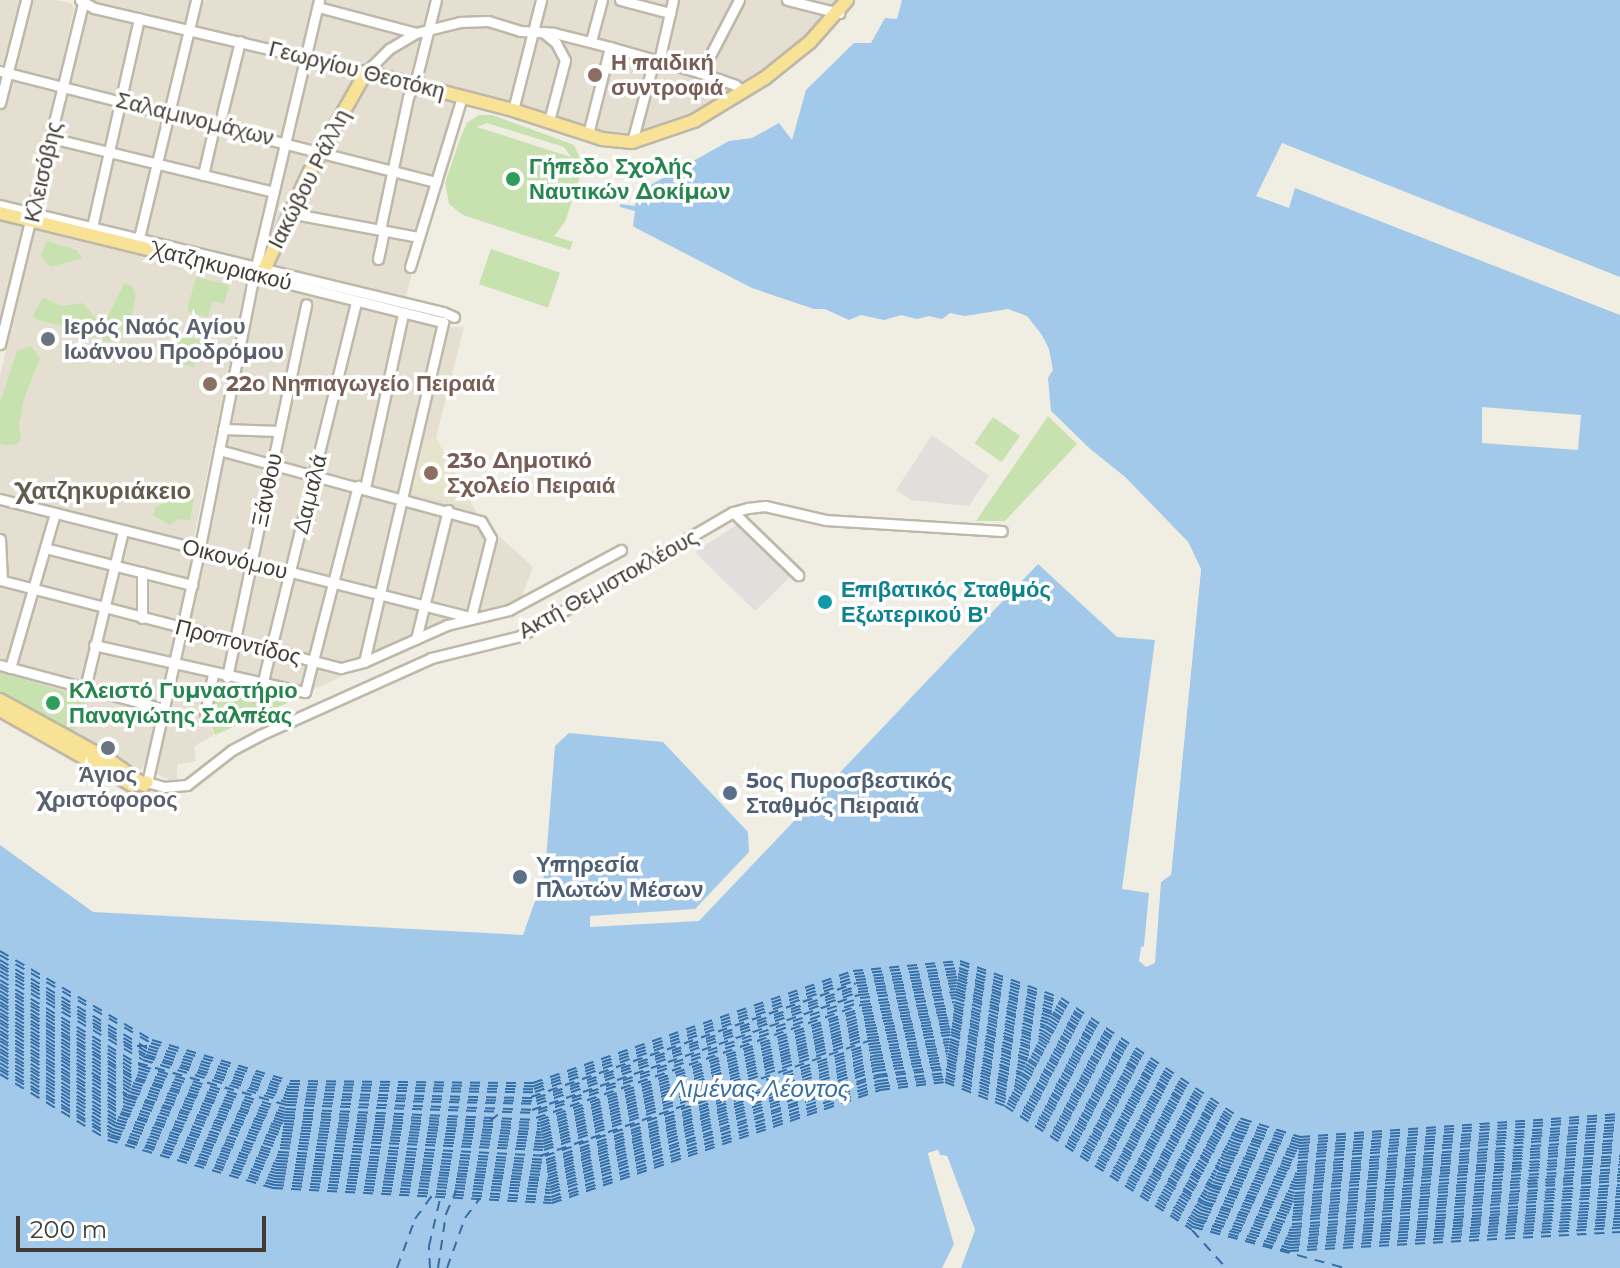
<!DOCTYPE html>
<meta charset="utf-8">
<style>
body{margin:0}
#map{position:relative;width:1620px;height:1268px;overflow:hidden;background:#f0ede3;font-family:Montserrat,sans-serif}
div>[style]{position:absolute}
.residential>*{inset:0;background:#e4dfd1;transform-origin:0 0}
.education>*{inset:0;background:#e8e3cd}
.green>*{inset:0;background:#c7e2ae;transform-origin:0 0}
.parking>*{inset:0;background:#e1dfdb}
.water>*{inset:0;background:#a2c8ea}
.pier>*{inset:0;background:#f0ede3}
.ferry>*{height:2px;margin-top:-1px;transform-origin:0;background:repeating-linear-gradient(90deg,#356ea5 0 10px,transparent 0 18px)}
.roads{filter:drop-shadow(2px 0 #beb8a9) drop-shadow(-2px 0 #beb8a9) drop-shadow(0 2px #beb8a9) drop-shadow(0 -2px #beb8a9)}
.minor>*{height:9px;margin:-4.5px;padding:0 4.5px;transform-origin:4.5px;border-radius:4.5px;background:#fff}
.major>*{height:12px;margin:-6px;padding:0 6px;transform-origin:6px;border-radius:6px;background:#f7e295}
.dots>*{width:22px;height:22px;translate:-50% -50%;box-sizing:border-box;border:4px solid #fff;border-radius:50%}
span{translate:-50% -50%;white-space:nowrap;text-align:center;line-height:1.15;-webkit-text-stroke:7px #fff;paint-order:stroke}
.education-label{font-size:22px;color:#785e54;font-weight:700}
.left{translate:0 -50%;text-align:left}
.street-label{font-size:22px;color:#413d34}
.leisure-label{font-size:22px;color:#27864d;font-weight:700}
.worship-label{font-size:22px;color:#5b616d;font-weight:700}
.culture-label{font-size:22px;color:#0d838f;font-weight:700}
.service-label{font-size:22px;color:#4e5e75;font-weight:700}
.neighbourhood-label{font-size:24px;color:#635b4c;font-weight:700}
.water-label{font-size:24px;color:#356ea5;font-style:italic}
.scale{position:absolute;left:16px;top:1216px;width:250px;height:36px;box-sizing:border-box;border:4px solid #413d34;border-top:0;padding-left:10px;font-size:24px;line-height:28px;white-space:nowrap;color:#413d34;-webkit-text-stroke:6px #fff;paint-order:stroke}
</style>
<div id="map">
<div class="residential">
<div style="clip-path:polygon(0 0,55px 0,71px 3px,74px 9px,29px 210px,0 204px)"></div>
<div style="clip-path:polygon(90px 0,313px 0,301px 53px,91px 4px)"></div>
<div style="clip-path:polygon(326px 0,841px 0,836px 9px,786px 57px,708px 111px,630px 141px,313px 56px)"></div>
<div style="left:87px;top:10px;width:217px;height:208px;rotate:13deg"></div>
<div style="left:311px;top:63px;width:152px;height:208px;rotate:15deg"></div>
<div style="clip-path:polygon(0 218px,25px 224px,0 324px)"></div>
<div style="clip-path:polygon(35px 228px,247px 278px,192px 547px,0 498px,0 376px)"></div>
<div style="clip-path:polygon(260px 281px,398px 317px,441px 327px,464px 327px,436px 438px,480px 519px,533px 567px,521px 599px,347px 669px,341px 677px,301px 695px,215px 677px,206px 716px,214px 735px,194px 746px,196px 761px,177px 765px,177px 780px,172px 781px,156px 774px)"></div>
<div style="clip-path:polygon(0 503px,192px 553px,159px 708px,0 664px)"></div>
<div style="clip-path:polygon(0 669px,157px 712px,145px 765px,139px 773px,0 695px)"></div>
</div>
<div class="education">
<div style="clip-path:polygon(436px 437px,447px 462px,472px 507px,405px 491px,417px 440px)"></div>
</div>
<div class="green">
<div style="clip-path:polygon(evenodd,479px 115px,492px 115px,574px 145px,581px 161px,581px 174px,565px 222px,554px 236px,573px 242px,570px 250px,463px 215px,449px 204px,445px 183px,461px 136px,467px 123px,479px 115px,487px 123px,564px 147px,571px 157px,477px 127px,487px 123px)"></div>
<div style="clip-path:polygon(46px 241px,76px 250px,82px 258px,50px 267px,41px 256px)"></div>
<div style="left:491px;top:249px;width:73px;height:37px;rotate:19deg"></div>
<div style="clip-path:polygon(196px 277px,229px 285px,224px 304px,212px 301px,208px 317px,187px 311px)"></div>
<div style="clip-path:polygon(124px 284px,131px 285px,136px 295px,131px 318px,121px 340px,103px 342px,104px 323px)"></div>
<div style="clip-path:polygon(43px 298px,63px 306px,83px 303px,100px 324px,99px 334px,96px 337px,81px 335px,66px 327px,38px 320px,33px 317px,35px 311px)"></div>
<div style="left:177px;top:334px;width:25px;height:28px;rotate:14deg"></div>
<div style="clip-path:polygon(31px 346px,40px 358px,24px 399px,19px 424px,21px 440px,17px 444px,4px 445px,0 443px,0 403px,17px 351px)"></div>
<div style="clip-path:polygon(1048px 416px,1077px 444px,1005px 521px,976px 521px)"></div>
<div style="left:993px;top:417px;width:33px;height:32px;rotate:35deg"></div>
<div style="clip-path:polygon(170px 495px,194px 499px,190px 520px,179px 519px,170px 525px,153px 515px,156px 507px,166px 502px)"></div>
<div style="clip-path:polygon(0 672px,87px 698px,80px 723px,73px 733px,0 693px)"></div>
<div style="clip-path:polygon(215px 677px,277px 690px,287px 703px,215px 735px,207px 716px)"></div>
</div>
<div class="parking">
<div style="clip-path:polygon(932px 435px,989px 476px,969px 506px,911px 500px,896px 490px)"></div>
<div style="clip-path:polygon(738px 524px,791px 576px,755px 611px,695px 552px)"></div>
</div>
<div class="water">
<div style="clip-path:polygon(evenodd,902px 0,1620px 0,1620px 277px,1282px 143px,1256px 196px,1289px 208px,1295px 188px,1620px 315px,1620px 1268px,961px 1268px,975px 1230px,947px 1156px,940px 1155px,938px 1150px,928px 1153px,954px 1244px,942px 1268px,0 1268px,0 845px,93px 912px,523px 935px,545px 873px,555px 746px,569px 733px,663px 742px,748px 832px,749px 852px,695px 909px,590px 916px,590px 927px,699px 921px,1038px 564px,1117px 637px,1155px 640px,1122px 889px,1149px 893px,1144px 946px,1141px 947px,1139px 961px,1146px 967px,1155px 963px,1161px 882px,1171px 874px,1201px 569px,1188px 542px,1125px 477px,1090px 449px,1051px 411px,1048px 378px,1053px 370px,1049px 349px,1042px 335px,1027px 316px,1008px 309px,965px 316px,950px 313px,942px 319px,929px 316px,917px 319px,901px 315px,884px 320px,861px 315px,849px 320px,825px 309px,814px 309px,752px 288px,636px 228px,633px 226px,635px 211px,620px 207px,620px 204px,635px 206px,638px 192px,729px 141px,752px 138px,779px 123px,792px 140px,806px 90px,854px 43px,871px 43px,885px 18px,897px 19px,902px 0,1482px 407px,1581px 415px,1578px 450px,1482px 443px,1482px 407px)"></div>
</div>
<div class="pier">
<div style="clip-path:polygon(1051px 411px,1090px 449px,1125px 477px,1188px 542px,1201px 569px,1171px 875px,1161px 882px,1158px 879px,1167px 873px,1196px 584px,1195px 560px,1185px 544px,1122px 480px,1061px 427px,1049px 415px)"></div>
<div style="clip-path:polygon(938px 1150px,940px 1155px,947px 1156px,975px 1230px,967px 1251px,963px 1247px,971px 1230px,944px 1160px,933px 1155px,958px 1243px,954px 1244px,931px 1165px,928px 1153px)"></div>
</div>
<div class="ferry">
<div style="left:0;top:951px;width:176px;rotate:30.4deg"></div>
<div style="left:152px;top:1040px;width:144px;rotate:16.5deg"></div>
<div style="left:290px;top:1081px;width:243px;rotate:0.5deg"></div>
<div style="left:533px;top:1083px;width:339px;rotate:-19.3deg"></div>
<div style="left:853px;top:971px;width:107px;rotate:-5.3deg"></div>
<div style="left:960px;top:961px;width:108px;rotate:20.1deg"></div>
<div style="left:1061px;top:998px;width:218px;rotate:33.8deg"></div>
<div style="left:1242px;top:1119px;width:61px;rotate:17.2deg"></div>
<div style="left:1300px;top:1137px;width:321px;rotate:-4.1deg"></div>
<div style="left:0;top:955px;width:175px;rotate:30.2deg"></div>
<div style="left:151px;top:1043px;width:145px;rotate:16.4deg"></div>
<div style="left:290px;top:1084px;width:244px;rotate:0.5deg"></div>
<div style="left:534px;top:1086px;width:339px;rotate:-19.3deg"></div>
<div style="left:854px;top:974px;width:106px;rotate:-5.4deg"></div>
<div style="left:960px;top:964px;width:106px;rotate:20.5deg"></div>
<div style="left:1059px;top:1001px;width:218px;rotate:33.8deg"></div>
<div style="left:1240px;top:1122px;width:63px;rotate:16.7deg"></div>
<div style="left:1300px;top:1140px;width:321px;rotate:-4.1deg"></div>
<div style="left:0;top:960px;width:173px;rotate:31deg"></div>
<div style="left:148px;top:1049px;width:147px;rotate:16.2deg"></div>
<div style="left:289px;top:1090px;width:246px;rotate:0.5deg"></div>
<div style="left:535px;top:1092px;width:340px;rotate:-19.2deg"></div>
<div style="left:856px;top:980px;width:103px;rotate:-5deg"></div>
<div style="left:959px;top:971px;width:103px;rotate:19.8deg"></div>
<div style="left:1056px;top:1006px;width:219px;rotate:33.8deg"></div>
<div style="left:1238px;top:1128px;width:64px;rotate:16.4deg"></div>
<div style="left:1299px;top:1146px;width:322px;rotate:-3.9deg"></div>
<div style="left:0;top:964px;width:171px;rotate:30.9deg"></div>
<div style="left:147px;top:1052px;width:147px;rotate:16.2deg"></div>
<div style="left:288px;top:1093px;width:248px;rotate:1.2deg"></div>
<div style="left:536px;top:1098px;width:340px;rotate:-19.2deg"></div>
<div style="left:857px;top:986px;width:101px;rotate:-5.1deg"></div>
<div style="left:958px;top:977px;width:101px;rotate:20.2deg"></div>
<div style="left:1053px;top:1012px;width:219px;rotate:33.8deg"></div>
<div style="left:1235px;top:1134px;width:66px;rotate:15.7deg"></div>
<div style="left:1299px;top:1152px;width:322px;rotate:-3.9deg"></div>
<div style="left:0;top:967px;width:170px;rotate:31.1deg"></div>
<div style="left:146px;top:1055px;width:148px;rotate:16.1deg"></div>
<div style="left:288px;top:1096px;width:248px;rotate:1.2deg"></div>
<div style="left:536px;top:1101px;width:341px;rotate:-19.2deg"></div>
<div style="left:858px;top:989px;width:100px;rotate:-5.1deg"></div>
<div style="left:958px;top:980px;width:100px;rotate:19.9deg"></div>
<div style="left:1052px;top:1014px;width:219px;rotate:33.8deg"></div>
<div style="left:1234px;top:1136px;width:67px;rotate:16.5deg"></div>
<div style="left:1298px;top:1155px;width:323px;rotate:-3.9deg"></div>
<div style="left:0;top:971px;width:169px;rotate:30.7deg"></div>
<div style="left:145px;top:1057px;width:148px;rotate:16.5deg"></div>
<div style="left:287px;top:1099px;width:250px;rotate:1.1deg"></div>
<div style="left:537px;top:1104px;width:340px;rotate:-19.2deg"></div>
<div style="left:858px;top:992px;width:99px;rotate:-5.2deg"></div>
<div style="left:957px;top:983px;width:100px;rotate:19.9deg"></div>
<div style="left:1051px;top:1017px;width:219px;rotate:33.8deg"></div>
<div style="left:1233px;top:1139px;width:68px;rotate:16.3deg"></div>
<div style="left:1298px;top:1158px;width:323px;rotate:-3.9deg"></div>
<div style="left:0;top:975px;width:166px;rotate:30.7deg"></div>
<div style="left:143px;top:1060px;width:150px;rotate:16.3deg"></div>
<div style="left:287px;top:1102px;width:251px;rotate:1.8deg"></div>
<div style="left:538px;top:1110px;width:341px;rotate:-19.2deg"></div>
<div style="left:860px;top:998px;width:96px;rotate:-5.4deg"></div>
<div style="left:956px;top:989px;width:98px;rotate:20.3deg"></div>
<div style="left:1048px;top:1023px;width:219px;rotate:33.8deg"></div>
<div style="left:1230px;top:1145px;width:70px;rotate:16.6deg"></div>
<div style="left:1297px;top:1165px;width:324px;rotate:-3.9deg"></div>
<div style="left:0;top:980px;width:165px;rotate:31.4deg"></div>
<div style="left:141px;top:1066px;width:151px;rotate:16.5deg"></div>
<div style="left:286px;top:1109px;width:253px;rotate:2.5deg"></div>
<div style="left:539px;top:1120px;width:342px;rotate:-19.1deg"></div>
<div style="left:862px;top:1008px;width:94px;rotate:-6.1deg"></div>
<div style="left:955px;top:998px;width:94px;rotate:20.6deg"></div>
<div style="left:1043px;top:1031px;width:220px;rotate:33.7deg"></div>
<div style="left:1226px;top:1153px;width:74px;rotate:16.5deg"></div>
<div style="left:1297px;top:1174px;width:324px;rotate:-3.9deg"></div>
<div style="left:0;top:984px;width:164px;rotate:31.3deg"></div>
<div style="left:140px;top:1069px;width:151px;rotate:16.5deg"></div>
<div style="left:285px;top:1112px;width:255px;rotate:2.5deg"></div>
<div style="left:540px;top:1123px;width:341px;rotate:-19.2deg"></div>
<div style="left:862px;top:1011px;width:93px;rotate:-5.5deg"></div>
<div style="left:955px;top:1002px;width:93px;rotate:20.2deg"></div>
<div style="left:1042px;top:1034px;width:220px;rotate:33.7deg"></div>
<div style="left:1225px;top:1156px;width:74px;rotate:16.5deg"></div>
<div style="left:1296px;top:1177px;width:325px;rotate:-3.7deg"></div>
<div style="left:0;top:987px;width:162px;rotate:31.6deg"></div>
<div style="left:138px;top:1072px;width:153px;rotate:16.3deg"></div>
<div style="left:285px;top:1115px;width:255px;rotate:2.5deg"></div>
<div style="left:540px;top:1126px;width:342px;rotate:-19.1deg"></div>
<div style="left:863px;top:1014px;width:91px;rotate:-5.6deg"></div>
<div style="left:954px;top:1005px;width:93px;rotate:20.2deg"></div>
<div style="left:1041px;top:1037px;width:220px;rotate:33.7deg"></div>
<div style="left:1224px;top:1159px;width:75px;rotate:16.3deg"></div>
<div style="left:1296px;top:1180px;width:325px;rotate:-3.7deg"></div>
<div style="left:0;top:991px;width:161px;rotate:31.5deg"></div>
<div style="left:137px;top:1075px;width:154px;rotate:16.2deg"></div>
<div style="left:285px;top:1118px;width:256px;rotate:2.5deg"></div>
<div style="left:541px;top:1129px;width:342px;rotate:-19.1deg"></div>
<div style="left:864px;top:1017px;width:90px;rotate:-5.7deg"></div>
<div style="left:954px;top:1008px;width:90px;rotate:20deg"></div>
<div style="left:1039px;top:1039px;width:220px;rotate:33.9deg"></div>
<div style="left:1222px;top:1162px;width:77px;rotate:15.8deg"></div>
<div style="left:1296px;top:1183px;width:325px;rotate:-3.7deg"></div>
<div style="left:0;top:995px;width:159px;rotate:31.4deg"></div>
<div style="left:136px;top:1078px;width:154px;rotate:16.2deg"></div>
<div style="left:284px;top:1121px;width:257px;rotate:2.5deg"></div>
<div style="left:541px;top:1132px;width:342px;rotate:-19.1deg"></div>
<div style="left:864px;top:1020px;width:90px;rotate:-5.7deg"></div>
<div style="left:954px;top:1011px;width:90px;rotate:20.3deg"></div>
<div style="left:1038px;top:1042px;width:220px;rotate:33.9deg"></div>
<div style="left:1221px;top:1165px;width:77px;rotate:15.8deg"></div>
<div style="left:1295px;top:1186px;width:326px;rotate:-3.7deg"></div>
<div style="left:0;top:998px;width:158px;rotate:31.3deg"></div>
<div style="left:135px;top:1080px;width:155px;rotate:16.5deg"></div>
<div style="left:284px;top:1124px;width:258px;rotate:2.4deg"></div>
<div style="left:542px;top:1135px;width:342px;rotate:-19.1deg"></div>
<div style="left:865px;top:1023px;width:88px;rotate:-5.8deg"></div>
<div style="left:953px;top:1014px;width:89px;rotate:20.5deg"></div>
<div style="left:1036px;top:1045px;width:221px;rotate:33.8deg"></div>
<div style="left:1220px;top:1168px;width:78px;rotate:15.6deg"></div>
<div style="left:1295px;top:1189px;width:326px;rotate:-3.5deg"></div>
<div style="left:0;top:1002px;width:156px;rotate:31.3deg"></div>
<div style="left:133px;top:1083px;width:156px;rotate:16.3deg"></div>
<div style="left:283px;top:1127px;width:259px;rotate:2.4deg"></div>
<div style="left:542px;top:1138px;width:343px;rotate:-19.1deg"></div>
<div style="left:866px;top:1026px;width:87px;rotate:-5.9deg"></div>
<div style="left:953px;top:1017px;width:88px;rotate:20.7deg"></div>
<div style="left:1035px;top:1048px;width:221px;rotate:33.5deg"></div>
<div style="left:1219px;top:1170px;width:79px;rotate:16.8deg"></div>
<div style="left:1295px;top:1193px;width:326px;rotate:-3.7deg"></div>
<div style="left:0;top:1005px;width:155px;rotate:31.5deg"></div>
<div style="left:132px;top:1086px;width:157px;rotate:16.2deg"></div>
<div style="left:283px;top:1130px;width:260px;rotate:2.4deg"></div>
<div style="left:543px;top:1141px;width:343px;rotate:-19.1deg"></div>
<div style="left:867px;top:1029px;width:86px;rotate:-6deg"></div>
<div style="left:953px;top:1020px;width:86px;rotate:20.3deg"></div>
<div style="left:1034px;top:1050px;width:220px;rotate:33.9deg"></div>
<div style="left:1217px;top:1173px;width:80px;rotate:16.6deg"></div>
<div style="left:1294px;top:1196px;width:327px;rotate:-3.7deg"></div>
<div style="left:0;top:1009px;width:153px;rotate:31.4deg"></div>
<div style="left:131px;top:1089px;width:157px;rotate:16.2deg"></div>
<div style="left:282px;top:1133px;width:261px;rotate:2.4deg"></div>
<div style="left:543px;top:1144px;width:343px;rotate:-19.1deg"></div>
<div style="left:867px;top:1032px;width:85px;rotate:-6deg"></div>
<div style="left:952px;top:1023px;width:85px;rotate:20.6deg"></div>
<div style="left:1032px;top:1053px;width:221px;rotate:33.8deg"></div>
<div style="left:1216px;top:1176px;width:81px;rotate:16.4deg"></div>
<div style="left:1294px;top:1199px;width:327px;rotate:-3.7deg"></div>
<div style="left:0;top:1013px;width:152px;rotate:31.3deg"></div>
<div style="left:130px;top:1092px;width:158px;rotate:16.1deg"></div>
<div style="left:282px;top:1136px;width:262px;rotate:2.4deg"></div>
<div style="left:544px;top:1147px;width:343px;rotate:-19.1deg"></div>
<div style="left:868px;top:1035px;width:84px;rotate:-6.1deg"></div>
<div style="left:952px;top:1026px;width:85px;rotate:20.8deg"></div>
<div style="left:1031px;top:1056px;width:221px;rotate:33.8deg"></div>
<div style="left:1215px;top:1179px;width:82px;rotate:16.2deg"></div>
<div style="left:1294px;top:1202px;width:327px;rotate:-3.7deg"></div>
<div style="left:0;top:1016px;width:150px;rotate:31.7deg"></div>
<div style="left:128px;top:1095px;width:159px;rotate:16deg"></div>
<div style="left:281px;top:1139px;width:263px;rotate:2.4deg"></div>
<div style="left:544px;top:1150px;width:344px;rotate:-19deg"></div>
<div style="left:869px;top:1038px;width:82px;rotate:-6.3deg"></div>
<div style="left:951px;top:1029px;width:84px;rotate:21deg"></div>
<div style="left:1029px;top:1059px;width:221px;rotate:33.8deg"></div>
<div style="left:1213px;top:1182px;width:84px;rotate:15.9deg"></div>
<div style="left:1294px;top:1205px;width:327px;rotate:-3.5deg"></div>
<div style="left:0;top:1020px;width:149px;rotate:31.2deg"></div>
<div style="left:127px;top:1097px;width:160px;rotate:16.3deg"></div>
<div style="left:281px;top:1142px;width:264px;rotate:3deg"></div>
<div style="left:545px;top:1156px;width:344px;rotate:-19deg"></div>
<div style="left:870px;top:1044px;width:81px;rotate:-6.3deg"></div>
<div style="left:951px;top:1035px;width:80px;rotate:21.1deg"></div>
<div style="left:1026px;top:1064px;width:222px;rotate:33.6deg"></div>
<div style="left:1211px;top:1187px;width:85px;rotate:16.3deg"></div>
<div style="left:1293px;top:1211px;width:328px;rotate:-3.5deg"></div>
<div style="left:0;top:1023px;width:148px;rotate:31.4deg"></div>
<div style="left:126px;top:1100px;width:160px;rotate:16.3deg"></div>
<div style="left:280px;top:1145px;width:266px;rotate:3.2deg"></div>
<div style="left:546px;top:1160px;width:344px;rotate:-19.2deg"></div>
<div style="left:871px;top:1047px;width:79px;rotate:-5.8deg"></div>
<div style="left:950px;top:1039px;width:80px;rotate:20.5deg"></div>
<div style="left:1025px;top:1067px;width:222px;rotate:33.6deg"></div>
<div style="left:1210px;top:1190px;width:86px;rotate:16.1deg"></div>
<div style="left:1293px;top:1214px;width:328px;rotate:-3.5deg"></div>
<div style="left:0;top:1027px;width:146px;rotate:31.3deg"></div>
<div style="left:125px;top:1103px;width:161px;rotate:16.2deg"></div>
<div style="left:280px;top:1148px;width:266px;rotate:3.2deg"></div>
<div style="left:546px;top:1163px;width:344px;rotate:-19.2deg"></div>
<div style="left:871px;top:1050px;width:79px;rotate:-5.8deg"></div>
<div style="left:950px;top:1042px;width:79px;rotate:20.7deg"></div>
<div style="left:1024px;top:1070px;width:221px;rotate:33.8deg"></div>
<div style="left:1208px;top:1193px;width:87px;rotate:15.9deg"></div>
<div style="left:1292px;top:1217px;width:329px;rotate:-3.5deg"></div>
<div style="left:0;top:1031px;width:144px;rotate:31.4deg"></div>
<div style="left:123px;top:1106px;width:163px;rotate:16.4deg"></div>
<div style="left:279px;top:1152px;width:268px;rotate:3deg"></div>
<div style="left:547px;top:1166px;width:344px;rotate:-19.2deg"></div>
<div style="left:872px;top:1053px;width:77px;rotate:-5.9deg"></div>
<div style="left:949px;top:1045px;width:78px;rotate:21deg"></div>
<div style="left:1022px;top:1073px;width:222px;rotate:33.6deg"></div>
<div style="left:1207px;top:1196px;width:88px;rotate:15.8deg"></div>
<div style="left:1292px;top:1220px;width:329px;rotate:-3.3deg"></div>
<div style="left:0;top:1034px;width:143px;rotate:31.6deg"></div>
<div style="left:122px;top:1109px;width:164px;rotate:16.3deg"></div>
<div style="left:279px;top:1155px;width:268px;rotate:3deg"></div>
<div style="left:547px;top:1169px;width:345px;rotate:-19.1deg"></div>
<div style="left:873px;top:1056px;width:76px;rotate:-6deg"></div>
<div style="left:949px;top:1048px;width:77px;rotate:20.6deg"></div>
<div style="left:1021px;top:1075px;width:223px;rotate:33.8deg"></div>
<div style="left:1206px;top:1199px;width:90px;rotate:16.2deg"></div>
<div style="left:1292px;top:1224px;width:329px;rotate:-3.5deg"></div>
<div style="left:0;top:1038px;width:142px;rotate:31.4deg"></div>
<div style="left:121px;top:1112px;width:164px;rotate:16.3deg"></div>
<div style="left:278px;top:1158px;width:269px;rotate:3deg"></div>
<div style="left:547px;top:1172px;width:345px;rotate:-19.1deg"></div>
<div style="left:873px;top:1059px;width:76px;rotate:-6deg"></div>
<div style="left:949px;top:1051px;width:75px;rotate:21.1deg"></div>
<div style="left:1019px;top:1078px;width:223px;rotate:33.8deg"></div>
<div style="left:1204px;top:1202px;width:91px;rotate:15.9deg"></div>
<div style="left:1292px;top:1227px;width:329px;rotate:-3.5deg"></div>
<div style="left:0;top:1041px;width:140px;rotate:31.3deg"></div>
<div style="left:120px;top:1114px;width:165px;rotate:16.6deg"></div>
<div style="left:278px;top:1161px;width:270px;rotate:3deg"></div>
<div style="left:548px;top:1175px;width:345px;rotate:-19.1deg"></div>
<div style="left:874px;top:1062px;width:74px;rotate:-6.2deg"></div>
<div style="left:948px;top:1054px;width:75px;rotate:21.1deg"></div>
<div style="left:1018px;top:1081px;width:222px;rotate:33.6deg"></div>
<div style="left:1203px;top:1204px;width:92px;rotate:16.5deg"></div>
<div style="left:1291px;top:1230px;width:330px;rotate:-3.5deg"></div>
<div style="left:0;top:1045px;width:138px;rotate:31.4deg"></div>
<div style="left:118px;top:1117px;width:166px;rotate:16.5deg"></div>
<div style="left:277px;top:1164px;width:271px;rotate:3deg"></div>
<div style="left:548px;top:1178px;width:346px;rotate:-19.1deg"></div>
<div style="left:875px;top:1065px;width:73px;rotate:-6.3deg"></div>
<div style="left:948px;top:1057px;width:74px;rotate:21.4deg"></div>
<div style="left:1017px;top:1084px;width:222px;rotate:33.6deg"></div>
<div style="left:1202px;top:1207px;width:93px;rotate:16.3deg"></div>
<div style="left:1291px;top:1233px;width:330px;rotate:-3.5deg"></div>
<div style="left:137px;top:1046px;width:12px"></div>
<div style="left:149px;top:1046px;width:146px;rotate:16.3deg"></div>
<div style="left:289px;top:1087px;width:245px;rotate:0.5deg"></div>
<div style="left:534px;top:1089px;width:340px;rotate:-19.2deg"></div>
<div style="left:855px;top:977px;width:104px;rotate:-4.9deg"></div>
<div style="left:959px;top:968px;width:105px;rotate:19.5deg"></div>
<div style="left:1058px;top:1003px;width:218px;rotate:34deg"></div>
<div style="left:1239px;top:1125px;width:64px;rotate:16.4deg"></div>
<div style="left:1300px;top:1143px;width:321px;rotate:-4.1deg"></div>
<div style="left:0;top:1049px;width:137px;rotate:31.3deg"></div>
<div style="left:117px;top:1120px;width:167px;rotate:16.4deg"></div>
<div style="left:277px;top:1167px;width:272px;rotate:2.9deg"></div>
<div style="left:549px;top:1181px;width:345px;rotate:-19.1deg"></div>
<div style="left:875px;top:1068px;width:72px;rotate:-6.3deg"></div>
<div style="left:947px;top:1060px;width:73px;rotate:20.9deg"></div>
<div style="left:1015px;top:1086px;width:224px;rotate:33.7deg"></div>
<div style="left:1201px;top:1210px;width:94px;rotate:16.1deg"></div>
<div style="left:1291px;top:1236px;width:330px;rotate:-3.5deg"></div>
<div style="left:0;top:1052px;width:136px;rotate:31.5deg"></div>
<div style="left:116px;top:1123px;width:167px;rotate:16.4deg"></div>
<div style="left:276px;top:1170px;width:273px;rotate:2.9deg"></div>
<div style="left:549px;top:1184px;width:346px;rotate:-19.1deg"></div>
<div style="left:876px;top:1071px;width:71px;rotate:-6.4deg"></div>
<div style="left:947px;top:1063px;width:72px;rotate:21.2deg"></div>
<div style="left:1014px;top:1089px;width:223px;rotate:33.8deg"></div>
<div style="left:1199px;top:1213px;width:95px;rotate:15.9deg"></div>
<div style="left:1290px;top:1239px;width:331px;rotate:-3.5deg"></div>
<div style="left:0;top:1056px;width:135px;rotate:31.3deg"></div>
<div style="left:115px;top:1126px;width:168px;rotate:16.3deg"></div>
<div style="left:276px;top:1173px;width:274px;rotate:2.9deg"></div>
<div style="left:550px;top:1187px;width:346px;rotate:-18.9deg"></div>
<div style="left:877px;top:1075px;width:71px;rotate:-7.3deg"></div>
<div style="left:947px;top:1066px;width:70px;rotate:21.8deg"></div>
<div style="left:1012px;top:1092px;width:224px;rotate:33.7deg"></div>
<div style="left:1198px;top:1216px;width:96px;rotate:15.8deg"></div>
<div style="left:1290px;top:1242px;width:331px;rotate:-3.5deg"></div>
<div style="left:0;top:1059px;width:133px;rotate:31.8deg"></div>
<div style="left:113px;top:1129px;width:169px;rotate:16.2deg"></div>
<div style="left:275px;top:1176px;width:275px;rotate:2.9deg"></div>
<div style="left:550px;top:1190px;width:347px;rotate:-19deg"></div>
<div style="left:878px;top:1077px;width:68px;rotate:-6.7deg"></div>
<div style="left:946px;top:1069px;width:70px;rotate:21.8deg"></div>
<div style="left:1011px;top:1095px;width:224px;rotate:33.7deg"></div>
<div style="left:1197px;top:1219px;width:97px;rotate:15.6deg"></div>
<div style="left:1290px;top:1245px;width:331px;rotate:-3.5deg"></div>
<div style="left:0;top:1063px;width:132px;rotate:31.6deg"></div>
<div style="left:112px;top:1132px;width:170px;rotate:16.1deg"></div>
<div style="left:275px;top:1179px;width:276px;rotate:2.9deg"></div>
<div style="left:551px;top:1193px;width:346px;rotate:-18.9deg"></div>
<div style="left:878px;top:1081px;width:68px;rotate:-6.7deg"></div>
<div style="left:946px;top:1073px;width:67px;rotate:20.9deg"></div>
<div style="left:1009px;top:1097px;width:224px;rotate:33.7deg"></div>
<div style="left:1195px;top:1221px;width:98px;rotate:16deg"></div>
<div style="left:1289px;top:1248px;width:332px;rotate:-3.5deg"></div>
<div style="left:138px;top:1063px;width:154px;rotate:15.8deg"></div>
<div style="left:286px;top:1105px;width:252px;rotate:1.8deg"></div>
<div style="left:538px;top:1113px;width:341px;rotate:-19deg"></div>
<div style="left:860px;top:1002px;width:97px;rotate:-5.9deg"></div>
<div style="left:956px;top:992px;width:96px;rotate:20.7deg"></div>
<div style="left:1046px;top:1026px;width:220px;rotate:33.7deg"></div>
<div style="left:1229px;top:1148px;width:71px;rotate:16.4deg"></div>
<div style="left:1297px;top:1168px;width:324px;rotate:-3.9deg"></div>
<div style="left:0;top:1067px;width:130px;rotate:31.5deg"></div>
<div style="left:111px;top:1135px;width:170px;rotate:16.1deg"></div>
<div style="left:274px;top:1182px;width:277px;rotate:3.1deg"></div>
<div style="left:551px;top:1197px;width:347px;rotate:-19deg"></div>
<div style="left:879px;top:1084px;width:67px;rotate:-6.8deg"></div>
<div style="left:946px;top:1076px;width:66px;rotate:21.2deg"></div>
<div style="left:1008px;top:1100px;width:224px;rotate:33.7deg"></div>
<div style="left:1194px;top:1224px;width:99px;rotate:15.9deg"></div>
<div style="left:1289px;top:1251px;width:332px;rotate:-3.3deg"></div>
<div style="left:0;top:1070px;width:129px;rotate:31.3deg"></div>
<div style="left:110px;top:1137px;width:171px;rotate:16.3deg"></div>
<div style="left:274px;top:1185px;width:278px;rotate:3.1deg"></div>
<div style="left:552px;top:1200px;width:347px;rotate:-19deg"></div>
<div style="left:880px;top:1087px;width:65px;rotate:-7deg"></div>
<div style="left:945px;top:1079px;width:66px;rotate:21.2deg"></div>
<div style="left:1007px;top:1103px;width:224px;rotate:33.7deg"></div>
<div style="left:1193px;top:1227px;width:157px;rotate:15.1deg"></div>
<div style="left:0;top:1074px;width:127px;rotate:31.4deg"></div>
<div style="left:108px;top:1140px;width:172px;rotate:16.2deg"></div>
<div style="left:273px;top:1188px;width:279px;rotate:3.1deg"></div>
<div style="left:552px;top:1203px;width:347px;rotate:-19deg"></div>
<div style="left:880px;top:1090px;width:65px;rotate:-7deg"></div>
<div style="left:945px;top:1082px;width:65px;rotate:21.8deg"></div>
<div style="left:1005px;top:1106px;width:224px;rotate:33.5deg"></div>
<div style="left:1192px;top:1230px;width:51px;rotate:48.2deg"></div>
<div style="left:531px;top:1097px;width:344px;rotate:-19.3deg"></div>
<div style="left:856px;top:983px;width:102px;rotate:-5deg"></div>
<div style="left:958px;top:974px;width:103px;rotate:19.8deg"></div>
<div style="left:1055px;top:1009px;width:219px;rotate:33.8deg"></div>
<div style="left:1237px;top:1131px;width:65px;rotate:16.2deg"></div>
<div style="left:1299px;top:1149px;width:322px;rotate:-3.9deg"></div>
<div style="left:532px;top:1110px;width:347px;rotate:-19.4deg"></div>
<div style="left:859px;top:995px;width:98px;rotate:-5.2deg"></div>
<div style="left:957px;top:986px;width:98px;rotate:20.3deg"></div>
<div style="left:1049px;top:1020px;width:219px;rotate:33.8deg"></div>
<div style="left:1231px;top:1142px;width:70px;rotate:16.6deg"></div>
<div style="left:1298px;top:1162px;width:323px;rotate:-3.9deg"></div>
<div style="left:536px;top:1118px;width:344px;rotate:-19.2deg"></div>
<div style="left:861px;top:1005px;width:96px;rotate:-6deg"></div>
<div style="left:956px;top:995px;width:95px;rotate:20.3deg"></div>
<div style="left:1045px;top:1028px;width:220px;rotate:33.9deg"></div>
<div style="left:1228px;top:1151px;width:72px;rotate:16.2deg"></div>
<div style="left:1297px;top:1171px;width:324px;rotate:-3.9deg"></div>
<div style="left:490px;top:1121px;width:14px;rotate:-39deg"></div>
<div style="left:540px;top:1156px;width:349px;rotate:-19.3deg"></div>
<div style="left:869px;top:1041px;width:82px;rotate:-6.3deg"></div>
<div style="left:951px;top:1032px;width:82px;rotate:20.6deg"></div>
<div style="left:1028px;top:1061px;width:222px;rotate:34deg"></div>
<div style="left:1212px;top:1185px;width:84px;rotate:15.9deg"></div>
<div style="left:1293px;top:1208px;width:328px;rotate:-3.5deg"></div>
<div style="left:397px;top:1268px;width:52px;rotate:-69.8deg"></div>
<div style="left:415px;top:1219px;width:31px;rotate:-54deg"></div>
<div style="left:430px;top:1268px;width:22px;rotate:-93deg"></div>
<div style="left:429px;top:1246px;width:52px;rotate:-76.8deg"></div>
<div style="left:438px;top:1268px;width:55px;rotate:-81.6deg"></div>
<div style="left:446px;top:1214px;width:26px;rotate:-67deg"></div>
<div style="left:447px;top:1268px;width:53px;rotate:-70.2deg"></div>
<div style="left:465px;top:1218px;width:25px;rotate:-53deg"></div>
</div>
<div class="roads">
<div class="minor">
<div style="left:80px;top:0;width:16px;rotate:30deg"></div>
<div style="left:94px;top:8px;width:279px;rotate:13.2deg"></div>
<div style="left:366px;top:72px;width:33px;rotate:-45deg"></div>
<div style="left:389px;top:49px;width:31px;rotate:-31deg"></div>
<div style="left:416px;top:33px;width:45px;rotate:-14deg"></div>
<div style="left:460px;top:22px;width:28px;rotate:-2deg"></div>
<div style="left:488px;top:21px;width:34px;rotate:17deg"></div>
<div style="left:520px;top:31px;width:34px;rotate:3deg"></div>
<div style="left:554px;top:33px;width:58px;rotate:14deg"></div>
<div style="left:610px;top:47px;width:95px;rotate:15.9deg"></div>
<div style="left:701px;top:73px;width:36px;rotate:19deg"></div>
<div style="left:735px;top:85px;width:10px;rotate:37deg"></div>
<div style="left:319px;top:0;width:292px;rotate:103.3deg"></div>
<div style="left:252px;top:284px;width:282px;rotate:101.2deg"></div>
<div style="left:197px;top:561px;width:227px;rotate:102.7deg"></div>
<div style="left:147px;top:782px;width:18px;rotate:16deg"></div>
<div style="left:164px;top:787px;width:23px;rotate:-5deg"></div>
<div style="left:187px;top:785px;width:57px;rotate:-37.9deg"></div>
<div style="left:232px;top:750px;width:32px;rotate:-28deg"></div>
<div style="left:260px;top:735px;width:188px;rotate:-24.2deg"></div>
<div style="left:431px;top:658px;width:92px;rotate:-13.9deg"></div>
<div style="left:520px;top:636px;width:246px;rotate:-30.2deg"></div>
<div style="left:733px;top:512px;width:16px;rotate:-15deg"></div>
<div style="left:748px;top:508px;width:17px;rotate:-7deg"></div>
<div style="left:765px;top:506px;width:63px;rotate:12.9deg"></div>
<div style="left:826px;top:520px;width:176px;rotate:3.6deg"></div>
<div style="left:620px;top:0;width:52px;rotate:14.6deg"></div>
<div style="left:787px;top:0;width:54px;rotate:14deg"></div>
<div style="left:318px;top:7px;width:101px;rotate:14.9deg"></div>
<div style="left:543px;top:32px;width:17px;rotate:40deg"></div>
<div style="left:556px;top:43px;width:19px;rotate:62deg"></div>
<div style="left:565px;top:60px;width:63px;rotate:104.7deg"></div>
<div style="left:591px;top:41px;width:42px;rotate:-75deg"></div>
<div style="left:659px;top:61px;width:63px;rotate:-77.1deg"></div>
<div style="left:0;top:71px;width:450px;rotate:14.3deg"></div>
<div style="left:701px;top:73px;width:82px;rotate:-62.5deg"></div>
<div style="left:0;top:103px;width:106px;rotate:-75.8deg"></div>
<div style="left:513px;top:110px;width:114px;rotate:-75.7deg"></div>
<div style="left:222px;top:114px;width:75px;rotate:-76.1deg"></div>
<div style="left:588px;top:134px;width:90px;rotate:-75.8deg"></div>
<div style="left:51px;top:138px;width:229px;rotate:13.6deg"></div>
<div style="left:632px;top:142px;width:85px;rotate:-75deg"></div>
<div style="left:203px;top:175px;width:40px;rotate:-77deg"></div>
<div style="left:0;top:205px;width:456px;rotate:13.6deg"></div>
<div style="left:443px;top:312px;width:12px;rotate:24deg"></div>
<div style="left:289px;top:213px;width:131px;rotate:10.5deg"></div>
<div style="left:92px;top:227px;width:214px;rotate:-77.3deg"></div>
<div style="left:380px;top:230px;width:136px;rotate:-78.1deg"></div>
<div style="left:408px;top:97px;width:23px;rotate:-67deg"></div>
<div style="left:417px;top:76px;width:78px;rotate:-76deg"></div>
<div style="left:138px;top:242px;width:249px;rotate:-76.5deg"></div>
<div style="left:378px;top:259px;width:29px;rotate:-78deg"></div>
<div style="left:410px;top:267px;width:178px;rotate:-73deg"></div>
<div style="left:254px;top:275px;width:195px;rotate:14deg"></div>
<div style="left:0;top:344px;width:354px;rotate:-76.3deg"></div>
<div style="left:223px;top:429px;width:56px;rotate:2deg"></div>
<div style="left:219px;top:450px;width:271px;rotate:15.2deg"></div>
<div style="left:481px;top:521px;width:20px;rotate:60deg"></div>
<div style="left:491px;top:538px;width:81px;rotate:104.2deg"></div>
<div style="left:365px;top:488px;width:178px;rotate:-77.7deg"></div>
<div style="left:0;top:499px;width:486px;rotate:14.1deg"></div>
<div style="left:733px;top:512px;width:91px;rotate:44.1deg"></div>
<div style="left:0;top:539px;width:41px;rotate:87.2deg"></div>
<div style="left:45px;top:548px;width:152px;rotate:14.1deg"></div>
<div style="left:142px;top:572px;width:46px;rotate:90deg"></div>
<div style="left:0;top:580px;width:352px;rotate:14.5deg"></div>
<div style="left:341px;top:668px;width:24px;rotate:-15deg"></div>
<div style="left:364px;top:662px;width:91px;rotate:-24deg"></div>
<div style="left:447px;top:625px;width:64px;rotate:-13.6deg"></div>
<div style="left:509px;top:610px;width:127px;rotate:-28.2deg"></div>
<div style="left:416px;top:639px;width:133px;rotate:-76.1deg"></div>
<div style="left:94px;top:645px;width:216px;rotate:12.6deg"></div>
<div style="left:305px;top:692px;width:213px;rotate:-75.6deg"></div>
<div style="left:364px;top:662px;width:349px;rotate:-76.9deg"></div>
<div style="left:0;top:665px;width:170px;rotate:15deg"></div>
<div style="left:10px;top:668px;width:161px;rotate:-73.8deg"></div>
<div style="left:227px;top:677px;width:381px;rotate:-78deg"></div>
<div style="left:262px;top:685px;width:394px;rotate:-76.2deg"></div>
<div style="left:85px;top:688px;width:162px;rotate:-76.4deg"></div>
<div style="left:205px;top:714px;width:41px;rotate:-78.7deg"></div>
</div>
<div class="major">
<div style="left:0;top:213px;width:261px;rotate:13.7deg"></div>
<div style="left:254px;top:275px;width:11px;rotate:-27deg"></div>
<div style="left:264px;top:270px;width:109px;rotate:-65.1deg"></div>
<div style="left:310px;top:171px;width:114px;rotate:-60.5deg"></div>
<div style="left:366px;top:72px;width:152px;rotate:14.5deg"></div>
<div style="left:513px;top:110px;width:94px;rotate:18deg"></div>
<div style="left:602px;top:139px;width:30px;rotate:6deg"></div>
<div style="left:632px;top:142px;width:65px;rotate:-18.7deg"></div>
<div style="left:694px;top:121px;width:83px;rotate:-31.2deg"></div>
<div style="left:765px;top:78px;width:58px;rotate:-38.7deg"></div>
<div style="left:810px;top:42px;width:56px;rotate:-48.6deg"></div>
<div style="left:0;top:700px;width:124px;rotate:28.8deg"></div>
<div style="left:109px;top:760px;width:43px;rotate:35.5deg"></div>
<div style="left:0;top:710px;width:152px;rotate:29.6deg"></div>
<div style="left:132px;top:785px;width:15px;rotate:-11deg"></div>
</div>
</div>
<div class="dots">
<div style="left:595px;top:75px;background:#8d6e63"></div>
<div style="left:513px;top:179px;background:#2e9e5b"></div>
<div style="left:48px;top:339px;background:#6b7280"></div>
<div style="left:210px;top:384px;background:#8d6e63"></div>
<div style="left:431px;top:473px;background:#8d6e63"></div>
<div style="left:825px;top:602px;background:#0f9aa8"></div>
<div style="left:53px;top:703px;background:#2e9e5b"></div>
<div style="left:108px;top:748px;background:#6b7280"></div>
<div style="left:730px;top:793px;background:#5c6f8a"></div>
<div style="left:520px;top:877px;background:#5c6f8a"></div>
</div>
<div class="education-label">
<span class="left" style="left:611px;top:75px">Η παιδική<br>συντροφιά</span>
<span class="left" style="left:226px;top:384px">22ο Νηπιαγωγείο Πειραιά</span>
<span class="left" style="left:447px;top:473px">23ο Δημοτικό<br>Σχολείο Πειραιά</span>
</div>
<div class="street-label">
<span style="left:357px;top:70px;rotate:14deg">Γεωργίου Θεοτόκη</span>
<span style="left:195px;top:119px;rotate:14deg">Σαλαμινομάχων</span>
<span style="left:43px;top:172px;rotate:-77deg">Κλεισόβης</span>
<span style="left:309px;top:179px;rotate:-63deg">Ιακώβου Ράλλη</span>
<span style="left:222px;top:266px;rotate:14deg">Χατζηκυριακού</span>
<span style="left:267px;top:490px;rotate:-78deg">Ξάνθου</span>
<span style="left:310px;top:494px;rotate:-76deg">Δαμαλά</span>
<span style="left:235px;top:559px;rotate:14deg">Οικονόμου</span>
<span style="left:608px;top:584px;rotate:-29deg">Ακτή Θεμιστοκλέους</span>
<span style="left:238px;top:642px;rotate:14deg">Προποντίδος</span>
</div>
<div class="leisure-label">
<span class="left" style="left:529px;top:179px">Γήπεδο Σχολής<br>Ναυτικών Δοκίμων</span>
<span class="left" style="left:69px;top:703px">Κλειστό Γυμναστήριο<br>Παναγιώτης Σαλπέας</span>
</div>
<div class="worship-label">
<span class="left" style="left:64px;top:339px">Ιερός Ναός Αγίου<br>Ιωάννου Προδρόμου</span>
<span style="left:108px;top:787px">Άγιος<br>Χριστόφορος</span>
</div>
<div class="culture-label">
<span class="left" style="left:841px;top:602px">Επιβατικός Σταθμός<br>Εξωτερικού Β'</span>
</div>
<div class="service-label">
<span class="left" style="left:746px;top:793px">5ος Πυροσβεστικός<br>Σταθμός Πειραιά</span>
<span class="left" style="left:536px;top:877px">Υπηρεσία<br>Πλωτών Μέσων</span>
</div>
<div class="neighbourhood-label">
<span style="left:104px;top:491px">Χατζηκυριάκειο</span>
</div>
<div class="water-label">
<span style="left:760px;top:1089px">Λιμένας Λέοντος</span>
</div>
<div class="scale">200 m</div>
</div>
